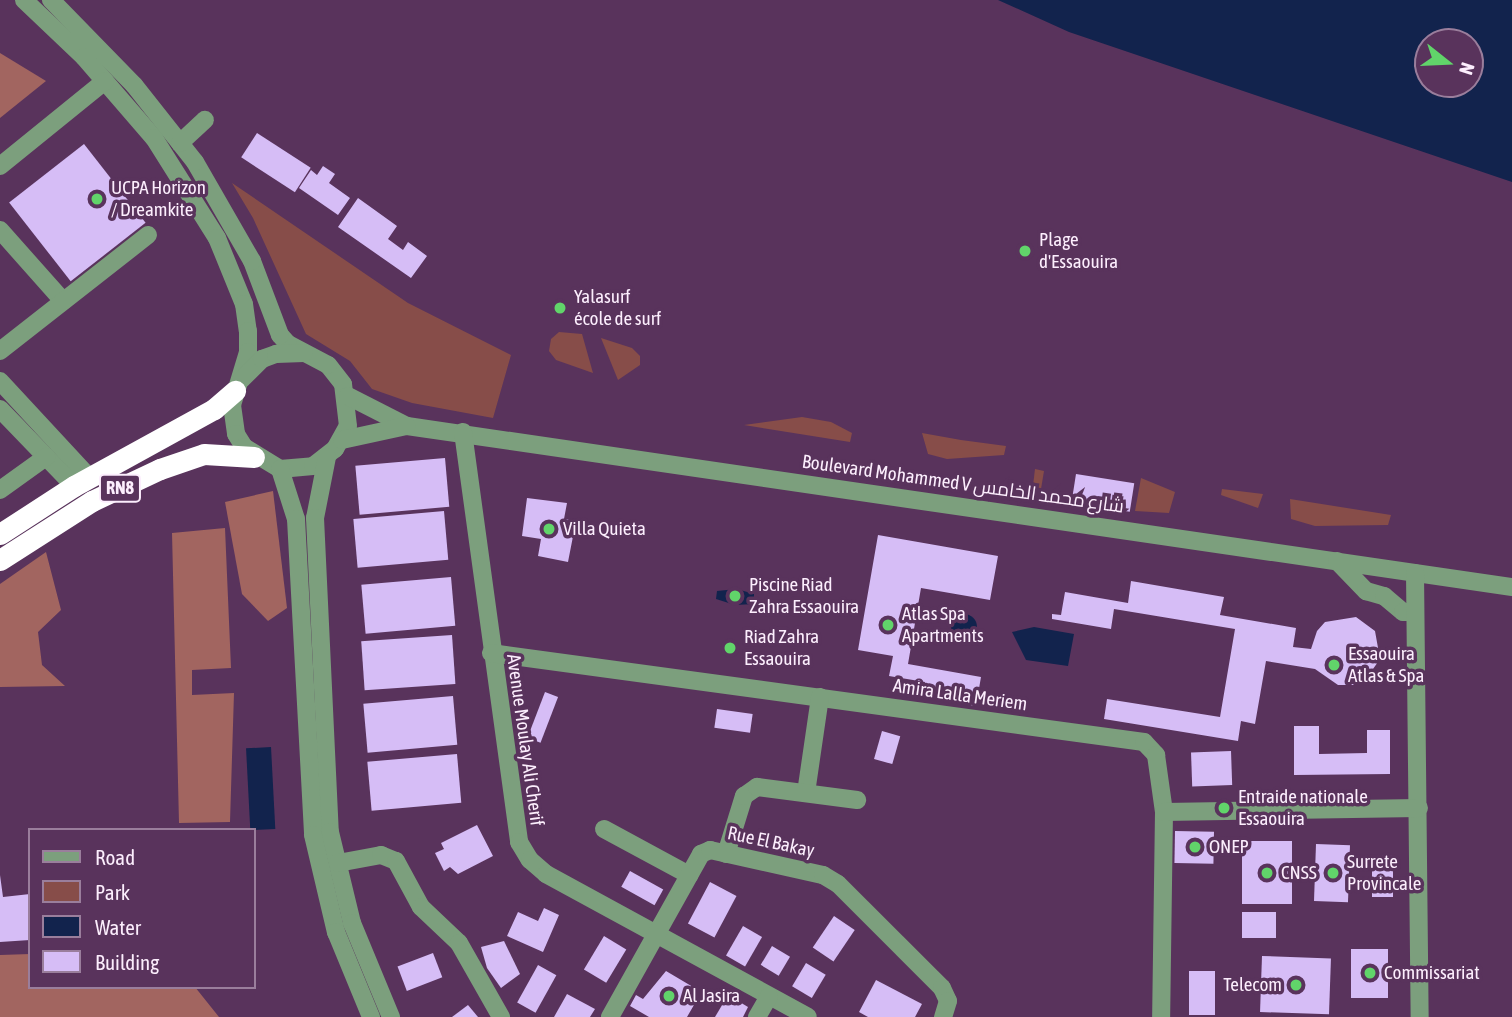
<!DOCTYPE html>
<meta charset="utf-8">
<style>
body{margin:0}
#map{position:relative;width:1512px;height:1017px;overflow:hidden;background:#59335c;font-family:"Asap Condensed",Cairo,sans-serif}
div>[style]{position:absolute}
.green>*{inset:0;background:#874d49}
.forest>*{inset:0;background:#a26560}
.water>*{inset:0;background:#12234d;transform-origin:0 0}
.round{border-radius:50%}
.building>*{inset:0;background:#d6bdf6;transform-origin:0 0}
.minor>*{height:18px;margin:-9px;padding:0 9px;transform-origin:9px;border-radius:9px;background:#7c9f7d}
.highway>*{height:21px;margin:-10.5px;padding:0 10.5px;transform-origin:10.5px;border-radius:10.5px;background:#fff}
.dots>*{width:19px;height:19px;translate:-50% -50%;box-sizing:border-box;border:4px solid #59335c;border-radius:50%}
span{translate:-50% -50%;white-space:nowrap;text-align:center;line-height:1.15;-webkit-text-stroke:7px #59335c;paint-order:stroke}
.shield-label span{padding:2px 5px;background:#59335c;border:2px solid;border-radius:5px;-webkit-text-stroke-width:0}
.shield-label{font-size:18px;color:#fceefd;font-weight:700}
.poi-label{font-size:19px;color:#fceefd}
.left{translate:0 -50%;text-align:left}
.right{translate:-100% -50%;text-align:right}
.street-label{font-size:19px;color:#fceefd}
.legend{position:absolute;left:28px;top:828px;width:228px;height:161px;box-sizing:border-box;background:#59335c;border:2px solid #9a7e9c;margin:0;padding:9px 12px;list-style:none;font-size:21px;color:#fceefd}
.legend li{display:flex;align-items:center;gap:14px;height:35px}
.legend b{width:35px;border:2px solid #9a7e9c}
.north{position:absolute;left:1414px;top:28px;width:70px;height:70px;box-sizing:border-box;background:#59335c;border:2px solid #9a7e9c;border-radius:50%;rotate:108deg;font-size:19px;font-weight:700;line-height:28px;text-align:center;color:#fceefd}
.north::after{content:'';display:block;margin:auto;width:24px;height:32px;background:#61d46a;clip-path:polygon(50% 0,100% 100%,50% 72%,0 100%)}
</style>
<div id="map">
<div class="green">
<div style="clip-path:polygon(232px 183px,408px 303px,511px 355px,493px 418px,412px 403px,372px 389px,350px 361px,306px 334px,253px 218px)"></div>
<div style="clip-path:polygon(559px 332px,582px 334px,593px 373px,556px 360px,549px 351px,551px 339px)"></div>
<div style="clip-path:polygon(601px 338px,632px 348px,640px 356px,640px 365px,618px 380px)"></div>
<div style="clip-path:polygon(802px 417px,831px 422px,852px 433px,850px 442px,744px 425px)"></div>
<div style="clip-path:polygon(922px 433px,961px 440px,1006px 446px,1004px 455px,947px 459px,928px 454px)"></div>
<div style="clip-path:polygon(1035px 469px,1044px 471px,1040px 495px,1032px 494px)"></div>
<div style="clip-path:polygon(1141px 478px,1175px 492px,1169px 513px,1135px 511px)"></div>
<div style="clip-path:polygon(1222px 489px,1263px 494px,1258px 508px,1221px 495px)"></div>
<div style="clip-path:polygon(1290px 499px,1391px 515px,1388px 525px,1315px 526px,1291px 519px)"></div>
</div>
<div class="forest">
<div style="clip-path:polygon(0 53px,46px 81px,0 118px)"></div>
<div style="clip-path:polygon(273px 491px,287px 608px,268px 621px,242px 594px,225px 502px)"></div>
<div style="clip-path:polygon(225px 528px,231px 668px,192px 670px,192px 695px,234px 693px,230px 822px,179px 823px,172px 533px)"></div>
<div style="clip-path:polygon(46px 552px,61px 610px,38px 632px,42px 665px,65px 686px,0 687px,0 584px)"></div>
<div style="clip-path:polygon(30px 954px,30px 987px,195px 987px,219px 1017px,0 1017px,0 955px)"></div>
</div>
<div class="water">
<div style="clip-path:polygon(evenodd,998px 0,1512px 0,1512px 182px,1069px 32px,998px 0,1470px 42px,1470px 84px,1428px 84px,1428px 42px,1470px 42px)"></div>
<div style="clip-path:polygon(737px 589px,754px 594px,754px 604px,735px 605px,716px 599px,717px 591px)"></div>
<div class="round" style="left:951px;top:614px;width:26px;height:26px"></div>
<div style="clip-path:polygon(1034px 627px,1074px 634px,1068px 666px,1026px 660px,1012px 632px)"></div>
<div style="left:271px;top:747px;width:82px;height:25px;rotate:87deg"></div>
</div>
<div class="building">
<div style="left:257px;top:133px;width:64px;height:29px;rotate:33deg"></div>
<div style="left:84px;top:144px;width:100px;height:95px;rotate:52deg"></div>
<div style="clip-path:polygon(323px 166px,335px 174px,329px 183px,350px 198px,338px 215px,299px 188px,311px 170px,317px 175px)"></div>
<div style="clip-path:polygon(358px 198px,397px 226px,388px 239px,403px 250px,408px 242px,427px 256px,411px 278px,338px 227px)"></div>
<div style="left:445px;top:458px;width:49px;height:90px;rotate:85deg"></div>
<div style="left:1076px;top:474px;width:59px;height:29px;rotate:9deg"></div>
<div style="clip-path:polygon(527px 498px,567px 503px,564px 519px,576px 521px,568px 562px,538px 556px,541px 539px,522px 536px)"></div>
<div style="left:444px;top:511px;width:49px;height:91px;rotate:85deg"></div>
<div style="clip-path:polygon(878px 535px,998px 556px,990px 600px,921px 588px,908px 664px,981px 677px,976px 706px,923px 697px,925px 682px,889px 676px,893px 656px,858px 650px)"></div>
<div style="left:451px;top:577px;width:49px;height:90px;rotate:85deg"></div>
<div style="clip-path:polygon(1131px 581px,1224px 597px,1220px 615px,1296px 628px,1293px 647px,1311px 649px,1317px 631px,1325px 622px,1356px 617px,1375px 631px,1380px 659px,1366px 679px,1353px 685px,1338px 685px,1315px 669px,1266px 661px,1255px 724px,1241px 721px,1238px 741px,1104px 719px,1107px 699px,1220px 717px,1235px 629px,1114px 609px,1111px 629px,1052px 619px,1052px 614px,1061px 615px,1065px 592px,1128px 603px)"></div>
<div style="left:452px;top:635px;width:49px;height:91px;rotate:86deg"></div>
<div style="left:545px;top:692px;width:14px;height:49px;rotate:21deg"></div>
<div style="left:453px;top:696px;width:49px;height:90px;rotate:85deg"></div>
<div style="left:717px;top:709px;width:36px;height:19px;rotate:8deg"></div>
<div style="clip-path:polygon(1294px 726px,1319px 726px,1319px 754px,1367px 753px,1367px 730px,1390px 730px,1390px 774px,1294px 775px)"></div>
<div style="left:882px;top:731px;width:19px;height:29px;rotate:16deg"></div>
<div style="left:1231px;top:751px;width:34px;height:40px;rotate:88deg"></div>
<div style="left:457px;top:754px;width:49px;height:90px;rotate:85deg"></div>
<div style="clip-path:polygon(477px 825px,493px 856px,458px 874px,450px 867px,444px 871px,435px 853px,444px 849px,441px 843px)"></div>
<div style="left:1175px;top:831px;width:39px;height:32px;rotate:1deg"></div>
<div style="left:1242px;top:841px;width:50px;height:63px"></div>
<div style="left:1316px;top:844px;width:34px;height:57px;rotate:2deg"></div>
<div style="left:1372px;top:855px;width:21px;height:42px"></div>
<div style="left:630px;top:871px;width:38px;height:18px;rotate:29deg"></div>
<div style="clip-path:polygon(0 875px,3px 897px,30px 894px,30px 940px,0 942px)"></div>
<div style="left:710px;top:882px;width:30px;height:47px;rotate:28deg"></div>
<div style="clip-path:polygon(544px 908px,559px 915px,543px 952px,507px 936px,518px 912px,538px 921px)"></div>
<div style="left:1242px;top:912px;width:34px;height:26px"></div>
<div style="left:834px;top:916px;width:25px;height:38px;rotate:34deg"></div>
<div style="left:743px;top:926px;width:22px;height:34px;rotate:30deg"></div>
<div style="left:604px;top:936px;width:26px;height:39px;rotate:31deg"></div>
<div style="clip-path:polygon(504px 941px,520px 974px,501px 988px,487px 968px,481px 947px)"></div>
<div style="left:772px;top:946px;width:21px;height:22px;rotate:31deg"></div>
<div style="left:1351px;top:949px;width:37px;height:49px"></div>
<div style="left:433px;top:953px;width:26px;height:38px;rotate:69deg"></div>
<div style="left:1262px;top:956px;width:69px;height:56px;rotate:2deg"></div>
<div style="left:806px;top:963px;width:23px;height:27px;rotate:31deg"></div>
<div style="left:538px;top:965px;width:21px;height:43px;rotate:29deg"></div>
<div style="clip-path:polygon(666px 971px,693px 987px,689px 993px,698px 998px,687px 1017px,649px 1017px,630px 1006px,636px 995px,643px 999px)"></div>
<div style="left:1215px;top:971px;width:44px;height:26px;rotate:90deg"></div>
<div style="clip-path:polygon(876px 980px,922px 1004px,915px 1017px,868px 1017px,859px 1012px)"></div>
<div style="clip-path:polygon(567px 994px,595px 1009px,590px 1017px,554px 1017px)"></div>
<div style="clip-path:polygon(728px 995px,748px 1007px,743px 1017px,715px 1017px)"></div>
<div style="clip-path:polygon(468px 1005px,478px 1017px,452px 1017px)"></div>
</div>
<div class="minor">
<div style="left:24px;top:0;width:83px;rotate:43.5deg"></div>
<div style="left:84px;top:57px;width:107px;rotate:49.2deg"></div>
<div style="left:154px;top:138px;width:118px;rotate:57.8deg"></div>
<div style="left:217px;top:238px;width:71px;rotate:67.8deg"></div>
<div style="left:244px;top:304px;width:27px;rotate:82deg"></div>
<div style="left:248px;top:331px;width:21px;rotate:90deg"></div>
<div style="left:248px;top:352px;width:55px;rotate:106.8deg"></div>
<div style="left:232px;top:405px;width:29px;rotate:82deg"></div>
<div style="left:236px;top:434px;width:15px;rotate:58deg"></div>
<div style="left:244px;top:447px;width:42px;rotate:31.4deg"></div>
<div style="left:280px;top:469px;width:33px;rotate:-5deg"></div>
<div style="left:313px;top:466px;width:28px;rotate:-38deg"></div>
<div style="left:335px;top:449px;width:26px;rotate:-61deg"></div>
<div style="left:348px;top:426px;width:42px;rotate:-96.8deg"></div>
<div style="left:343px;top:384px;width:24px;rotate:-128deg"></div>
<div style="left:328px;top:365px;width:45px;rotate:-152.3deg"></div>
<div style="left:288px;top:344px;width:12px;rotate:-132deg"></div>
<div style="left:280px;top:335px;width:79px;rotate:-110.7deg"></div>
<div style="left:252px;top:261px;width:114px;rotate:-119.9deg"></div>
<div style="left:195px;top:162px;width:98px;rotate:-128.4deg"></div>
<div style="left:134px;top:85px;width:119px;rotate:-134.3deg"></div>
<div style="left:180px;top:143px;width:34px;rotate:-43deg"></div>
<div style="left:0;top:166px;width:135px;rotate:-39deg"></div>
<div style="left:0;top:230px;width:95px;rotate:48.4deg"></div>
<div style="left:0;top:351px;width:188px;rotate:-38.1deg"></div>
<div style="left:241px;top:380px;width:30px;rotate:-45deg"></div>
<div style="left:262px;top:359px;width:15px;rotate:-20deg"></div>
<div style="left:276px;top:354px;width:28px;rotate:-2deg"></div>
<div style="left:0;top:381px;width:131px;rotate:47.2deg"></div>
<div style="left:348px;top:396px;width:66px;rotate:27deg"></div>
<div style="left:407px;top:426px;width:1117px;rotate:8.29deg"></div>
<div style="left:0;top:409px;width:107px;rotate:46.1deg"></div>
<div style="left:463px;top:432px;width:414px;rotate:82.2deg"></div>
<div style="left:519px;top:842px;width:21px;rotate:59deg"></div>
<div style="left:530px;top:860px;width:21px;rotate:41deg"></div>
<div style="left:546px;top:874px;width:298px;rotate:28.6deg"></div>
<div style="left:342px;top:440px;width:66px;rotate:-12.2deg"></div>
<div style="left:327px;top:457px;width:62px;rotate:101.1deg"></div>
<div style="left:315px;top:518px;width:314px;rotate:87.3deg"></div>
<div style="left:330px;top:832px;width:94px;rotate:76.4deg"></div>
<div style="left:352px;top:923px;width:102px;rotate:67.5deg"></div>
<div style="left:280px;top:469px;width:52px;rotate:72.3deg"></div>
<div style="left:296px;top:519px;width:316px;rotate:86.9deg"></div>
<div style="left:313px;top:835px;width:100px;rotate:76.7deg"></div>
<div style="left:336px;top:932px;width:92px;rotate:67.6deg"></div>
<div style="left:0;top:490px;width:57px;rotate:-35.7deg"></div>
<div style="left:1337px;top:561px;width:42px;rotate:46deg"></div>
<div style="left:1366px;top:591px;width:19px;rotate:16deg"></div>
<div style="left:1384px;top:596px;width:25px;rotate:40deg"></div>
<div style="left:1403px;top:612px;width:12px"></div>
<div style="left:1415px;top:573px;width:444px;rotate:89.4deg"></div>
<div style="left:491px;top:653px;width:659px;rotate:7.76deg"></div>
<div style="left:1144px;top:742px;width:18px;rotate:47deg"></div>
<div style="left:1156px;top:755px;width:58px;rotate:82deg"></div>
<div style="left:1164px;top:812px;width:205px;rotate:90.8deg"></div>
<div style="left:806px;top:793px;width:97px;rotate:-81.7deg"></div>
<div style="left:1164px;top:812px;width:255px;rotate:-0.9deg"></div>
<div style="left:604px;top:829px;width:97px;rotate:28.4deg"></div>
<div style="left:726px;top:854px;width:61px;rotate:-72.8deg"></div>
<div style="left:744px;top:796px;width:16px;rotate:-35deg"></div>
<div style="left:757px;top:787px;width:101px;rotate:7.4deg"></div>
<div style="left:338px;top:863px;width:44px;rotate:-10.5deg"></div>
<div style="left:381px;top:855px;width:16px;rotate:22deg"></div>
<div style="left:396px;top:861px;width:52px;rotate:61.5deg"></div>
<div style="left:421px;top:907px;width:52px;rotate:43.5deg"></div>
<div style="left:459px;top:943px;width:85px;rotate:60.4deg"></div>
<div style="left:610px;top:1017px;width:187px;rotate:-60.8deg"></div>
<div style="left:701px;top:854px;width:10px;rotate:-24deg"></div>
<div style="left:710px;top:850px;width:116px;rotate:12.5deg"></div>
<div style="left:823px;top:875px;width:17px;rotate:31deg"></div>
<div style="left:838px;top:884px;width:147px;rotate:45deg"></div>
<div style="left:942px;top:988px;width:14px;rotate:65deg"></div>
<div style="left:948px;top:1001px;width:17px;rotate:107deg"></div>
<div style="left:757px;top:1017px;width:24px;rotate:-60deg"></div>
</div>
<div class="highway">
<div style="left:0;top:534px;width:88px;rotate:-33deg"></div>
<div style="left:74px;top:486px;width:160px;rotate:-28.8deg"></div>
<div style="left:214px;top:409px;width:28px;rotate:-41deg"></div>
<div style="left:0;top:560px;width:109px;rotate:-32.7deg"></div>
<div style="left:92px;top:501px;width:75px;rotate:-25.2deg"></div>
<div style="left:160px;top:469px;width:46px;rotate:-18.8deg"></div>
<div style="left:204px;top:454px;width:50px;rotate:3.4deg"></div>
</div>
<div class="dots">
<div style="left:97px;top:199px;background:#61d46a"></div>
<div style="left:1025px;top:251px;background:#61d46a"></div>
<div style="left:560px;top:308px;background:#61d46a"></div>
<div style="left:549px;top:529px;background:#61d46a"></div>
<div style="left:735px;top:596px;background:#61d46a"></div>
<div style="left:888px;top:625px;background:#61d46a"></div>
<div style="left:730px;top:648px;background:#61d46a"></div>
<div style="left:1334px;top:665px;background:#61d46a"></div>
<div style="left:1224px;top:808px;background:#61d46a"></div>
<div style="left:1195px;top:847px;background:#61d46a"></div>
<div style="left:1267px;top:873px;background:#61d46a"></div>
<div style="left:1333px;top:873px;background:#61d46a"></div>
<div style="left:1370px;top:973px;background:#61d46a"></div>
<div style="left:1296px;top:985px;background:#61d46a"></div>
<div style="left:669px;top:996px;background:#61d46a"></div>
</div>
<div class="shield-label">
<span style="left:120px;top:488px">RN8</span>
</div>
<div class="poi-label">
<span class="left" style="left:111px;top:199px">UCPA Horizon<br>/ Dreamkite</span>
<span class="left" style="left:1039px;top:251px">Plage<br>d'Essaouira</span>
<span class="left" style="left:574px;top:308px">Yalasurf<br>école de surf</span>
<span class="left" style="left:563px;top:529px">Villa Quieta</span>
<span class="left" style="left:749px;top:596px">Piscine Riad<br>Zahra Essaouira</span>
<span class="left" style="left:902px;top:625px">Atlas Spa<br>Apartments</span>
<span class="left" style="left:744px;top:648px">Riad Zahra<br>Essaouira</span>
<span class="left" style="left:1348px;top:665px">Essaouira<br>Atlas &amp; Spa</span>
<span class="left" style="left:1238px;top:808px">Entraide nationale<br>Essaouira</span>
<span class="left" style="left:1209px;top:847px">ONEP</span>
<span class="left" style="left:1347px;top:873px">Surrete<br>Provincale</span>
<span class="left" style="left:1281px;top:873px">CNSS</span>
<span class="left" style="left:1384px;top:973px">Commissariat</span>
<span class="right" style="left:1282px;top:985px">Telecom</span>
<span class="left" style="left:683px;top:996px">Al Jasira</span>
</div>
<div class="street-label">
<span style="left:963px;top:484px;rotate:8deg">Boulevard Mohammed V شارع محمد الخامس</span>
<span style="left:960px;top:695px;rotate:8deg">Amira Lalla Meriem</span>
<span style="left:525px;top:740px;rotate:82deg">Avenue Moulay Ali Cherif</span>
<span style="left:771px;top:842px;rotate:12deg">Rue El Bakay</span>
</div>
<ul class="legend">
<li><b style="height:9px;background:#7c9f7d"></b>Road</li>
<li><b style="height:19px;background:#874d49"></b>Park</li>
<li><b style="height:19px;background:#12234d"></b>Water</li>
<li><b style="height:19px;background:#d6bdf6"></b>Building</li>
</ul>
<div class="north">N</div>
</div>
